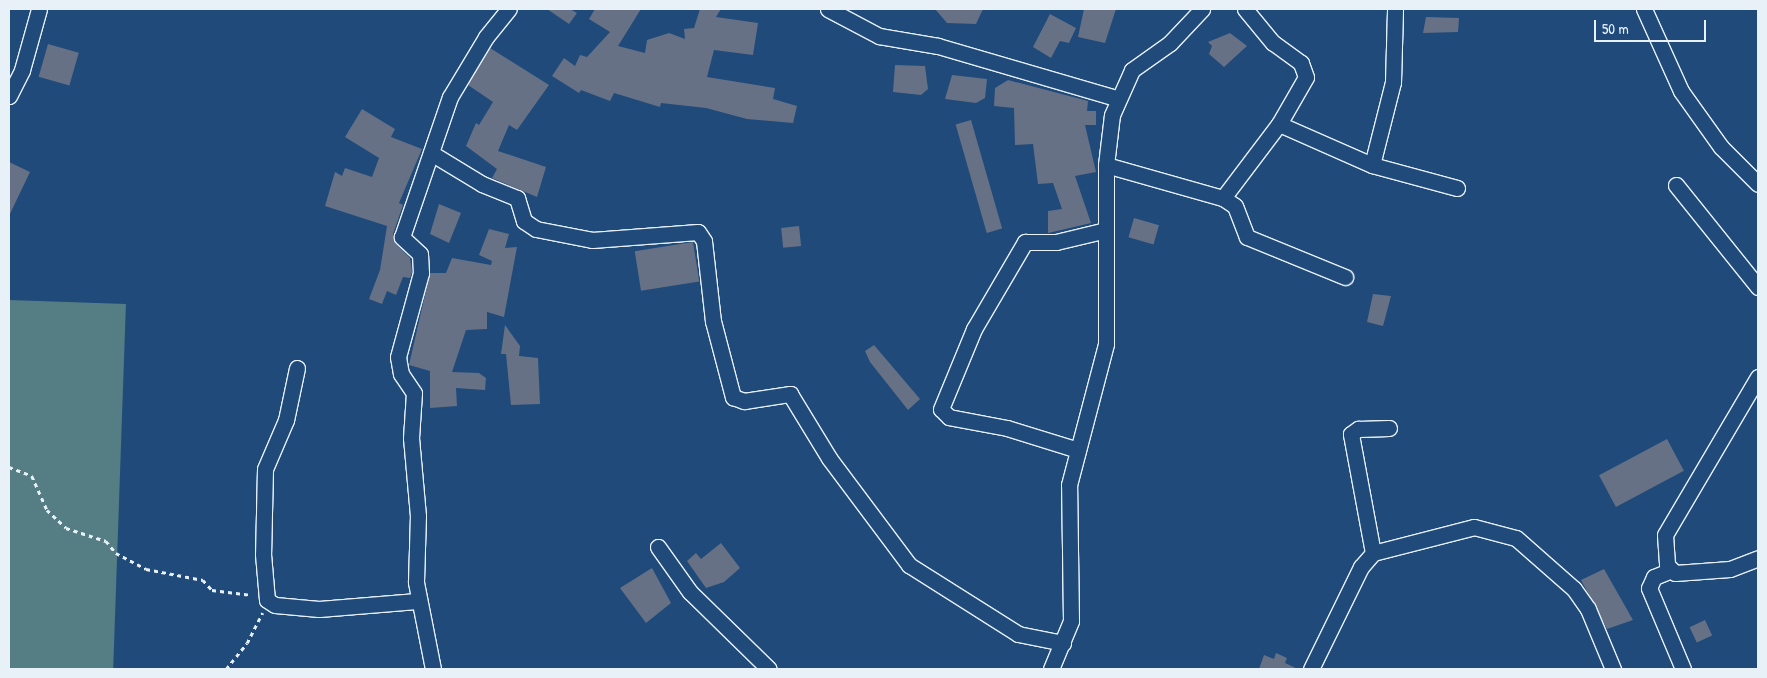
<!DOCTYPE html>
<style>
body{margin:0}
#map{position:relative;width:1767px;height:678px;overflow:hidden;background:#1f4a7a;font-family:"Patrick Hand",sans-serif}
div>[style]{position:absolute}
.green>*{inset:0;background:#557d84;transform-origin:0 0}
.building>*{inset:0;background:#667186;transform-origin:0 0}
.path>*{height:2.5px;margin-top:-1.25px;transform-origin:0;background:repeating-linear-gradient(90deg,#e8f1f8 0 4px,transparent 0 8px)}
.roads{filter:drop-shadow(1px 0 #e8f1f8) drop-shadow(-1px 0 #e8f1f8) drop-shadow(0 1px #e8f1f8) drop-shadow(0 -1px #e8f1f8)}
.minor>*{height:15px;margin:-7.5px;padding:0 7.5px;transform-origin:7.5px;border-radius:7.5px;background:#1f4a7a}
span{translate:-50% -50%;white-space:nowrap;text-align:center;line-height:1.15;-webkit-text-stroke:5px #1f4a7a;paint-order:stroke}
.frame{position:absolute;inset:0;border:10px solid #e8f1f8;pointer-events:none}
.scale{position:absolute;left:1594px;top:20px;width:112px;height:22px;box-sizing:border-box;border:2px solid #e8f1f8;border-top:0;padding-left:6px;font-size:15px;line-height:18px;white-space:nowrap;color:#e8f1f8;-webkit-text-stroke:4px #1f4a7a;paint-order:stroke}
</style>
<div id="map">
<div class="green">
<div style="left:9px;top:300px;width:117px;height:369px;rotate:2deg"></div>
</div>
<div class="building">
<div style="clip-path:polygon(547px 9px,570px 9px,577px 13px,569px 24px)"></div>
<div style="clip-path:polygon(595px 9px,641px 9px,618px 46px,645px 53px,647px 40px,669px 33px,685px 39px,684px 29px,694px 28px,700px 9px,721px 9px,716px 17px,758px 23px,753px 55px,714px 50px,707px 77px,775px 88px,773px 99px,797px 106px,793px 123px,747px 119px,706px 108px,661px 103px,660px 107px,614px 93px,610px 101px,581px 90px,579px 93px,552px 76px,564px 58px,575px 66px,580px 55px,587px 57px,610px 32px,589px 19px)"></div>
<div style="clip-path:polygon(935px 9px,983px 9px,976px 24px,947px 23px)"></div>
<div style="clip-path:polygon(1084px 9px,1116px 9px,1105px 43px,1078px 37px)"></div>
<div style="clip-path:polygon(1050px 14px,1076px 28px,1069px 43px,1060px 41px,1051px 58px,1033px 47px)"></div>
<div style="clip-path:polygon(1426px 17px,1459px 18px,1458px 32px,1423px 33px)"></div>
<div style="clip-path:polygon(1230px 33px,1247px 46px,1224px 67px,1209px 54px,1212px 46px,1208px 42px)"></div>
<div style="left:48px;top:44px;width:32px;height:34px;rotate:16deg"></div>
<div style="clip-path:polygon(490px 48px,549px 85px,517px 130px,509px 125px,498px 151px,546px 167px,537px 197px,492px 178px,497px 169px,466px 146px,476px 123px,479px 125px,493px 102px,468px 85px)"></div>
<div style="clip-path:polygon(895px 65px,925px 66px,928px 89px,921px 95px,893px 92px)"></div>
<div style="clip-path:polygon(952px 75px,987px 79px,985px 98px,976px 103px,945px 99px)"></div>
<div style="clip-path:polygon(1008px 80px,1088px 101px,1087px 111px,1096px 111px,1096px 125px,1085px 125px,1096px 172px,1075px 176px,1091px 223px,1048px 233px,1048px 211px,1062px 209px,1053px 183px,1038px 184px,1033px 144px,1015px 145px,1014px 108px,994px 106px,995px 88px)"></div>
<div style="clip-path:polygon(362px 109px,395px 129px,391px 137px,422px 149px,399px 203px,403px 205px,393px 234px,395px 243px,410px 258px,412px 272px,410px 278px,403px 277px,396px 295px,387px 291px,382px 304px,369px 299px,380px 270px,387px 226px,325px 206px,335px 172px,342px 176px,345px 168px,372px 177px,379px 158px,345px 137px)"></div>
<div style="left:971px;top:120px;width:113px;height:16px;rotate:74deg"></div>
<div style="clip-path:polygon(9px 162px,30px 172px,9px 216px)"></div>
<div style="clip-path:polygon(439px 204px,461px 213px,449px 243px,430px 234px)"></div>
<div style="left:1134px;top:218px;width:26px;height:20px;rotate:16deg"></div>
<div style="left:799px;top:226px;width:20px;height:18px;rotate:84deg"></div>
<div style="clip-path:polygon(489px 229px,509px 234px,505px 248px,517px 247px,504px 317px,487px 312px,487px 329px,466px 330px,452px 372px,479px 373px,486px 378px,485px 390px,456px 388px,457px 406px,430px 408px,430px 371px,409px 365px,430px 273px,446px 273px,452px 258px,491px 265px,492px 261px,479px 255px)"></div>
<div style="left:693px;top:242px;width:40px;height:59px;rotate:81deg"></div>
<div style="clip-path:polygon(1373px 294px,1391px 296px,1383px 326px,1367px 322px)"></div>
<div style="clip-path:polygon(505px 325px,520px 346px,519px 356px,538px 358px,540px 404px,511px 405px,506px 354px,501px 354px)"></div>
<div style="clip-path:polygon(874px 345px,920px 399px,908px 410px,870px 362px,865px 351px)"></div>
<div style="left:1667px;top:439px;width:36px;height:77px;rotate:62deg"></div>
<div style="clip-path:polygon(721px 543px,740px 568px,724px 582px,706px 588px,687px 561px,696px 553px,701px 559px)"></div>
<div style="clip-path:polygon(652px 568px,671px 603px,646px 623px,620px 588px)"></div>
<div style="clip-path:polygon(1604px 569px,1633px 620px,1607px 629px,1581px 580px)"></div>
<div style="left:1705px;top:620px;width:17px;height:17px;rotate:65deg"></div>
<div style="clip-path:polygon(1276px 653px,1287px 658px,1285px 663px,1298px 669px,1259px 669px,1264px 655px,1274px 659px)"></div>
</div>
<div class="path">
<div style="left:9px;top:467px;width:25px;rotate:21deg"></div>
<div style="left:32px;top:476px;width:37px;rotate:66deg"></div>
<div style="left:47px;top:510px;width:26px;rotate:43deg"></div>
<div style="left:66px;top:528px;width:42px;rotate:18deg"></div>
<div style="left:106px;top:541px;width:16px;rotate:50deg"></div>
<div style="left:116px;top:553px;width:34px;rotate:28deg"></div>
<div style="left:146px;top:569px;width:58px;rotate:10.9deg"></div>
<div style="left:203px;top:580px;width:13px;rotate:48deg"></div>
<div style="left:212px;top:590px;width:40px;rotate:7.1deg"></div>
<div style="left:226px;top:669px;width:33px;rotate:-51deg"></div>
<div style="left:247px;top:643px;width:34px;rotate:-63deg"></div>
</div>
<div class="roads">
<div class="minor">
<div style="left:828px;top:9px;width:58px;rotate:27.9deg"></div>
<div style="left:879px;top:36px;width:60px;rotate:9.6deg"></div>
<div style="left:938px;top:46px;width:185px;rotate:16.3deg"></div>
<div style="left:1644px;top:9px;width:90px;rotate:65.7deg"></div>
<div style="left:1681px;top:91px;width:69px;rotate:54.5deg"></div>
<div style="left:1721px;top:147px;width:52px;rotate:45deg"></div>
<div style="left:9px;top:96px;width:29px;rotate:-63deg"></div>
<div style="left:22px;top:70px;width:63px;rotate:-74.4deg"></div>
<div style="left:1279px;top:124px;width:102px;rotate:23.8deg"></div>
<div style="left:1372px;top:165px;width:88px;rotate:15.1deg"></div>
<div style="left:431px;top:153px;width:60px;rotate:31.3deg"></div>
<div style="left:482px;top:184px;width:38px;rotate:22deg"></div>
<div style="left:517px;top:198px;width:24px;rotate:73deg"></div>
<div style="left:524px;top:221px;width:14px;rotate:34deg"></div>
<div style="left:536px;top:229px;width:57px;rotate:11.1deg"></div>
<div style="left:592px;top:240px;width:106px;rotate:-4.3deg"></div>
<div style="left:698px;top:232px;width:11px;rotate:56deg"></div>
<div style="left:704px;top:241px;width:81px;rotate:83.6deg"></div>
<div style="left:713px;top:321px;width:79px;rotate:75.3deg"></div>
<div style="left:733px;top:397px;width:12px;rotate:20deg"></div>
<div style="left:744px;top:401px;width:47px;rotate:-8.7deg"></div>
<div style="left:790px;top:394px;width:75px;rotate:58.6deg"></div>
<div style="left:829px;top:458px;width:134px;rotate:53.2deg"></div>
<div style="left:909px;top:565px;width:129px;rotate:32.3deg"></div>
<div style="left:1018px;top:634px;width:46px;rotate:11.3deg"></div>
<div style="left:1106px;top:165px;width:122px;rotate:15.8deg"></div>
<div style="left:1223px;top:198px;width:14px;rotate:34deg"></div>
<div style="left:1235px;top:206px;width:33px;rotate:69deg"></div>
<div style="left:1247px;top:237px;width:106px;rotate:22.2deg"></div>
<div style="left:1372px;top:165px;width:86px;rotate:-75.8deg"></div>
<div style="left:1393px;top:82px;width:73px;rotate:-88.4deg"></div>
<div style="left:1676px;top:185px;width:131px;rotate:51.2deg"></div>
<div style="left:1223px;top:198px;width:93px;rotate:-52.9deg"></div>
<div style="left:1279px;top:124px;width:54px;rotate:-60.1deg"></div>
<div style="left:1306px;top:77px;width:15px;rotate:-110deg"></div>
<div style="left:1301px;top:63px;width:34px;rotate:-144deg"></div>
<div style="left:1273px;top:43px;width:44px;rotate:-129.5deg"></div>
<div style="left:297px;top:368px;width:53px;rotate:101.9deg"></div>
<div style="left:286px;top:420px;width:53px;rotate:113.2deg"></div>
<div style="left:265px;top:469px;width:85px;rotate:91.3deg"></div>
<div style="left:263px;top:554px;width:46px;rotate:85deg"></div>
<div style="left:267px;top:600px;width:9px;rotate:32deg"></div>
<div style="left:275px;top:605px;width:44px;rotate:5.2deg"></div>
<div style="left:319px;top:609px;width:98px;rotate:-4.7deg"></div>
<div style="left:1758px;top:377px;width:183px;rotate:120.5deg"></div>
<div style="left:1665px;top:535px;width:30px;rotate:86deg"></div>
<div style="left:1667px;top:565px;width:11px;rotate:45deg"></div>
<div style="left:1675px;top:573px;width:55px;rotate:-4.2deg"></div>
<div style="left:1730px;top:569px;width:30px;rotate:-21deg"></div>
<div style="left:1078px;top:450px;width:74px;rotate:-162.8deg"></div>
<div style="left:1007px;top:428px;width:59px;rotate:-169.3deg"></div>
<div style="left:949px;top:417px;width:11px;rotate:-135deg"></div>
<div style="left:941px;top:409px;width:87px;rotate:-67.6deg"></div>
<div style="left:974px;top:329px;width:101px;rotate:-59.6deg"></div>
<div style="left:1025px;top:242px;width:31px"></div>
<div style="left:1056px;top:242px;width:51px;rotate:-13.5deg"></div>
<div style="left:658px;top:547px;width:55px;rotate:54.6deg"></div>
<div style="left:690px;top:592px;width:110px;rotate:44.3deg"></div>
<div style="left:1373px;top:553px;width:121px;rotate:-100.5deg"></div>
<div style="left:1351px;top:434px;width:9px;rotate:-36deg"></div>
<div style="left:1358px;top:429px;width:31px;rotate:-2deg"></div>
<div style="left:1669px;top:571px;width:16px;rotate:158deg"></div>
<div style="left:1654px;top:577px;width:12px;rotate:114deg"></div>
<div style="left:1649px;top:588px;width:88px;rotate:67.2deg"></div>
<div style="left:433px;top:669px;width:89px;rotate:-101.1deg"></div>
<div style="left:416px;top:582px;width:66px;rotate:-88.3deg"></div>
<div style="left:418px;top:516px;width:78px;rotate:-95.1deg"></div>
<div style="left:411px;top:438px;width:45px;rotate:-86.2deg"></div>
<div style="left:414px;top:393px;width:23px;rotate:-124deg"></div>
<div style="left:401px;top:374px;width:17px;rotate:-100deg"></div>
<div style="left:398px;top:357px;width:87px;rotate:-74.7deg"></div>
<div style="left:421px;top:273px;width:19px;rotate:-93deg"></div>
<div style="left:420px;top:254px;width:25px;rotate:-137deg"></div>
<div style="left:402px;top:237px;width:148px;rotate:-71.1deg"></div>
<div style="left:450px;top:97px;width:70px;rotate:-59deg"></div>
<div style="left:486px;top:37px;width:36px;rotate:-51deg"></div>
<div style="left:1051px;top:669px;width:52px;rotate:-67.4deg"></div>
<div style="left:1071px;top:621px;width:136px;rotate:-90.8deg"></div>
<div style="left:1069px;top:485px;width:146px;rotate:-75.3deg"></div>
<div style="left:1106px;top:344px;width:179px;rotate:-90deg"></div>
<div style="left:1106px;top:165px;width:50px;rotate:-83.2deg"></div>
<div style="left:1112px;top:115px;width:49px;rotate:-66deg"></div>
<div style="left:1132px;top:70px;width:47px;rotate:-35.4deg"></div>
<div style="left:1170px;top:43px;width:47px;rotate:-46.7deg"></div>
<div style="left:1311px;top:669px;width:114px;rotate:-63.9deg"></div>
<div style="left:1361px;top:567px;width:18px;rotate:-49deg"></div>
<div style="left:1373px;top:553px;width:104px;rotate:-14.4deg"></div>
<div style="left:1474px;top:527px;width:43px;rotate:14.7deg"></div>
<div style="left:1516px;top:538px;width:77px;rotate:41.3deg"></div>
<div style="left:1574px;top:589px;width:24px;rotate:55deg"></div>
<div style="left:1588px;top:609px;width:65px;rotate:67.4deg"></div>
</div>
</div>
<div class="frame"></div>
<div class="scale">50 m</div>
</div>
